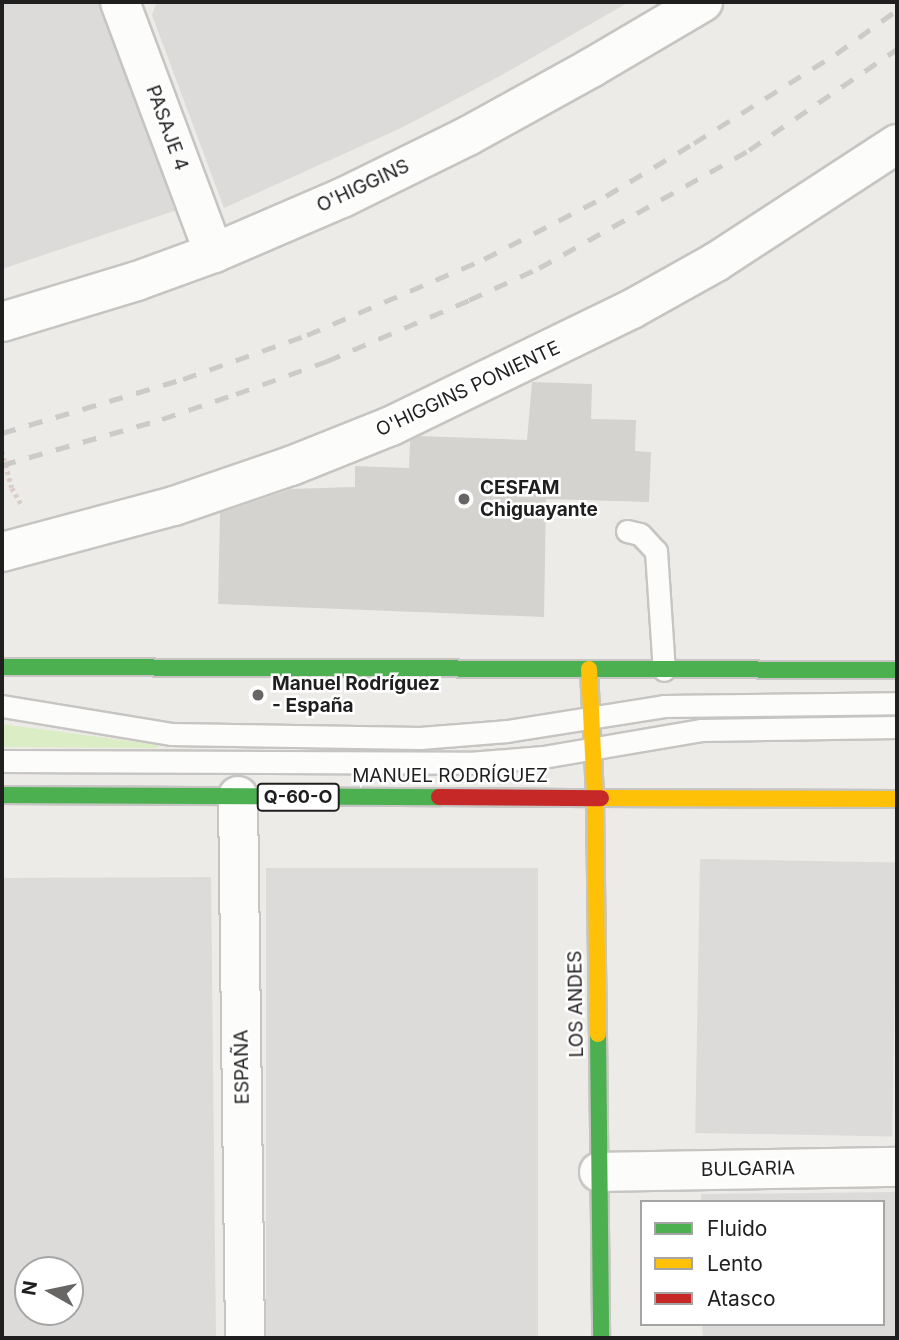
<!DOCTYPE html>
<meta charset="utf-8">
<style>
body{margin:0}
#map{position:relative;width:899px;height:1340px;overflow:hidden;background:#edebe7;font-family:Inter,sans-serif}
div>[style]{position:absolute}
.residential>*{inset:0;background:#dcdbd9;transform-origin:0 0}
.grass>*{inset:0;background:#daedc4}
.building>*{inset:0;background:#d5d3d0}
.path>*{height:4.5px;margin-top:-2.25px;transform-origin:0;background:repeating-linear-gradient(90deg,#dbccca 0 3.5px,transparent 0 7px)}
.roads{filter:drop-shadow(2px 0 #c6c5c3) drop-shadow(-2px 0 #c6c5c3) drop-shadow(0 2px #c6c5c3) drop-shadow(0 -2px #c6c5c3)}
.lane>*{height:21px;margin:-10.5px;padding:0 10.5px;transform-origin:10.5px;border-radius:10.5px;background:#fcfcfb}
.street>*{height:38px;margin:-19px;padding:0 19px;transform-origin:19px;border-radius:19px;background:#fcfcfb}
.fast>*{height:16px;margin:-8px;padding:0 8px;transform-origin:8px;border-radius:8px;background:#4caf50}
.slow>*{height:16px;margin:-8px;padding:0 8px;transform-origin:8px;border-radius:8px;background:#ffc107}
.jam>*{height:16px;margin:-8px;padding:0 8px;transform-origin:8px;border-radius:8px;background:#c62828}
.rail>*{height:5px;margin-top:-2.5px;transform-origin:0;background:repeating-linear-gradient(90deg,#cbcbca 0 14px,transparent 0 28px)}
.dots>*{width:19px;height:19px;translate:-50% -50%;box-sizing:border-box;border:4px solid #fff;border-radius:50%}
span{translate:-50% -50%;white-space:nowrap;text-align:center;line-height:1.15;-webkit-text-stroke:5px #fff;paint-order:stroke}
.shield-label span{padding:2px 5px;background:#fff;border:2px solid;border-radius:5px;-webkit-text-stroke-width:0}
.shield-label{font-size:18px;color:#1f1f1f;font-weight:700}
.street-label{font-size:19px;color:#1f1f1f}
.poi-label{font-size:19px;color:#1f1f1f;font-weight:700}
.left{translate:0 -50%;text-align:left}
.frame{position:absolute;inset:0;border:4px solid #1f1f1f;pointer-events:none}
.legend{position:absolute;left:640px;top:1200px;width:245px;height:126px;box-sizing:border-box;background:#fff;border:2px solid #a5a5a5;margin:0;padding:9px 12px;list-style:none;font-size:21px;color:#1f1f1f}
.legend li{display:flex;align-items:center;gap:14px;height:35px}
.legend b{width:35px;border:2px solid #a5a5a5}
.north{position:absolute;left:14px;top:1256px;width:70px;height:70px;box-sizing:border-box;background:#fff;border:2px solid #a5a5a5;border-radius:50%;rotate:279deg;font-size:19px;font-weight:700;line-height:28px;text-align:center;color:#1f1f1f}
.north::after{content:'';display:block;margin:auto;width:24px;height:32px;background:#676665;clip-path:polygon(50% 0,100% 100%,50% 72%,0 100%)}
</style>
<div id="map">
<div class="residential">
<div style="clip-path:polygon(2px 2px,102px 2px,180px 209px,2px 269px)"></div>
<div style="clip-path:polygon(160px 2px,629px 2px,500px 76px,401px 128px,224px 208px,152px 15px,156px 4px)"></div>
<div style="left:700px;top:859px;width:197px;height:274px;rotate:1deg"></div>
<div style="left:538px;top:868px;width:470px;height:272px;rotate:90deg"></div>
<div style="clip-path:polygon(evenodd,211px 877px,216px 1338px,2px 1338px,2px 878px,211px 877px,70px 1270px,70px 1312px,28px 1312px,28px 1270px,70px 1270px)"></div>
<div style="clip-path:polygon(897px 1192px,897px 1338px,703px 1338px,702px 1324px,883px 1324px,883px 1202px,701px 1202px,701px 1194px)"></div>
</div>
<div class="grass">
<div style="clip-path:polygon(2px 724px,62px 732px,158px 745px,157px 748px,2px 747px)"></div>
</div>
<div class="building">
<div style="clip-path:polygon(532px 382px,592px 384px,591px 419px,636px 420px,635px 451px,651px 452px,649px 502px,546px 499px,544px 617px,218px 604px,220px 513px,291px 489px,355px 487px,355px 466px,409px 468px,410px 441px,420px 436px,527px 440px)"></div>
</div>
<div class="path">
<div style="left:2px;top:451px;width:38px;rotate:75deg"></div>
<div style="left:12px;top:488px;width:20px;rotate:60deg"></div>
</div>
<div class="roads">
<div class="lane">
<div style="left:627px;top:531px;width:13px;rotate:13deg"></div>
<div style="left:640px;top:534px;width:23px;rotate:47deg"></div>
<div style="left:656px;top:551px;width:119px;rotate:86.2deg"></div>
<div style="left:2px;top:706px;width:171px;rotate:9.4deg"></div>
<div style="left:171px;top:734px;width:249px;rotate:0.9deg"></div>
<div style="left:420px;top:738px;width:87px;rotate:-4.6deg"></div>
<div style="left:507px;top:731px;width:159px;rotate:-9deg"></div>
<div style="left:664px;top:706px;width:233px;rotate:-0.7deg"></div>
<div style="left:2px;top:761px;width:467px;rotate:0.2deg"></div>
<div style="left:469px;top:763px;width:74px;rotate:-4.6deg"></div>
<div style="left:543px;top:757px;width:160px;rotate:-9.7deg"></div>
<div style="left:701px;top:730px;width:196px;rotate:-0.9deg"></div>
</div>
<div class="street">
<div style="left:120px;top:2px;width:268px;rotate:69.5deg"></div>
<div style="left:2px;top:322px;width:141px;rotate:-16.9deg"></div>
<div style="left:137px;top:281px;width:82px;rotate:-20deg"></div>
<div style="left:214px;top:253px;width:139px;rotate:-23.3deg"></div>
<div style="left:342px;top:198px;width:140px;rotate:-26.2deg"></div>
<div style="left:468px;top:136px;width:141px;rotate:-28.9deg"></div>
<div style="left:591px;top:68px;width:130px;rotate:-30.5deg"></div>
<div style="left:2px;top:552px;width:178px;rotate:-15deg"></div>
<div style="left:174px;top:506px;width:124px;rotate:-18.9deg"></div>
<div style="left:291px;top:466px;width:108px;rotate:-21.8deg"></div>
<div style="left:391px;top:426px;width:268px;rotate:-25.9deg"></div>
<div style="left:632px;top:309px;width:96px;rotate:-29.2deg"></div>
<div style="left:716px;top:262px;width:216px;rotate:-33.1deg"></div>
<div style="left:238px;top:796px;width:542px;rotate:89.26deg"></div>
<div style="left:599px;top:1172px;width:298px;rotate:-1deg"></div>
</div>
<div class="fast">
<div style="left:2px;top:667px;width:895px;rotate:0.19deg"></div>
<div style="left:2px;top:795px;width:437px;rotate:0.3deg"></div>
<div style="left:598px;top:1034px;width:304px;rotate:89.4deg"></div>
</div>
<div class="slow">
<div style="left:589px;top:669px;width:128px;rotate:87.3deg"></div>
<div style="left:595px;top:797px;width:237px;rotate:89.3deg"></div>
<div style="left:601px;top:798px;width:296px;rotate:0.2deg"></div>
</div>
<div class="jam">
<div style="left:439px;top:797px;width:162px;rotate:0.4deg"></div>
</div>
</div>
<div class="rail">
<div style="left:2px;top:433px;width:189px;rotate:-16.6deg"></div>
<div style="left:183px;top:379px;width:132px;rotate:-19.5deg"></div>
<div style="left:307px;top:335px;width:193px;rotate:-23.2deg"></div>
<div style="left:484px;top:259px;width:137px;rotate:-27.3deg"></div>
<div style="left:606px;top:196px;width:103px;rotate:-31.1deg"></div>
<div style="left:694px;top:143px;width:168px;rotate:-32.1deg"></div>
<div style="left:836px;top:54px;width:75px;rotate:-35.8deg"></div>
<div style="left:2px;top:465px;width:166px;rotate:-16deg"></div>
<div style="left:162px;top:419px;width:78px;rotate:-18.7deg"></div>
<div style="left:236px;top:394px;width:97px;rotate:-19.9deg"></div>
<div style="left:327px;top:361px;width:155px;rotate:-23.2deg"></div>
<div style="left:469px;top:300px;width:77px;rotate:-24.6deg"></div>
<div style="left:539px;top:268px;width:241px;rotate:-29.3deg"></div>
<div style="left:749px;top:150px;width:179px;rotate:-34.3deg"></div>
</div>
<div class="dots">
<div style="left:464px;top:499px;background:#676665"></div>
<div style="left:258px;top:695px;background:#676665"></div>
</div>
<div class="shield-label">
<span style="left:298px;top:797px">Q-60-O</span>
</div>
<div class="street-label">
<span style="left:167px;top:128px;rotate:70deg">PASAJE 4</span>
<span style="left:363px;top:186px;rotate:-25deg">O'HIGGINS</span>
<span style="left:468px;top:389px;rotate:-25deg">O'HIGGINS PONIENTE</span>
<span style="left:450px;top:776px">MANUEL RODRÍGUEZ</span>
<span style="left:576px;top:1004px;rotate:-91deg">LOS ANDES</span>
<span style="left:242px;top:1067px;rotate:-91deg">ESPAÑA</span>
<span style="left:748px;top:1169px;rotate:-1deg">BULGARIA</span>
</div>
<div class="poi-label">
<span class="left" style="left:480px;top:499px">CESFAM<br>Chiguayante</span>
<span class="left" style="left:272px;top:695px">Manuel Rodríguez<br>- España</span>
</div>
<div class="frame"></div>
<ul class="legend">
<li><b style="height:9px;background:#4caf50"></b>Fluido</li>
<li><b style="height:9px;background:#ffc107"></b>Lento</li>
<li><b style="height:9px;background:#c62828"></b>Atasco</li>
</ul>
<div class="north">N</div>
</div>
